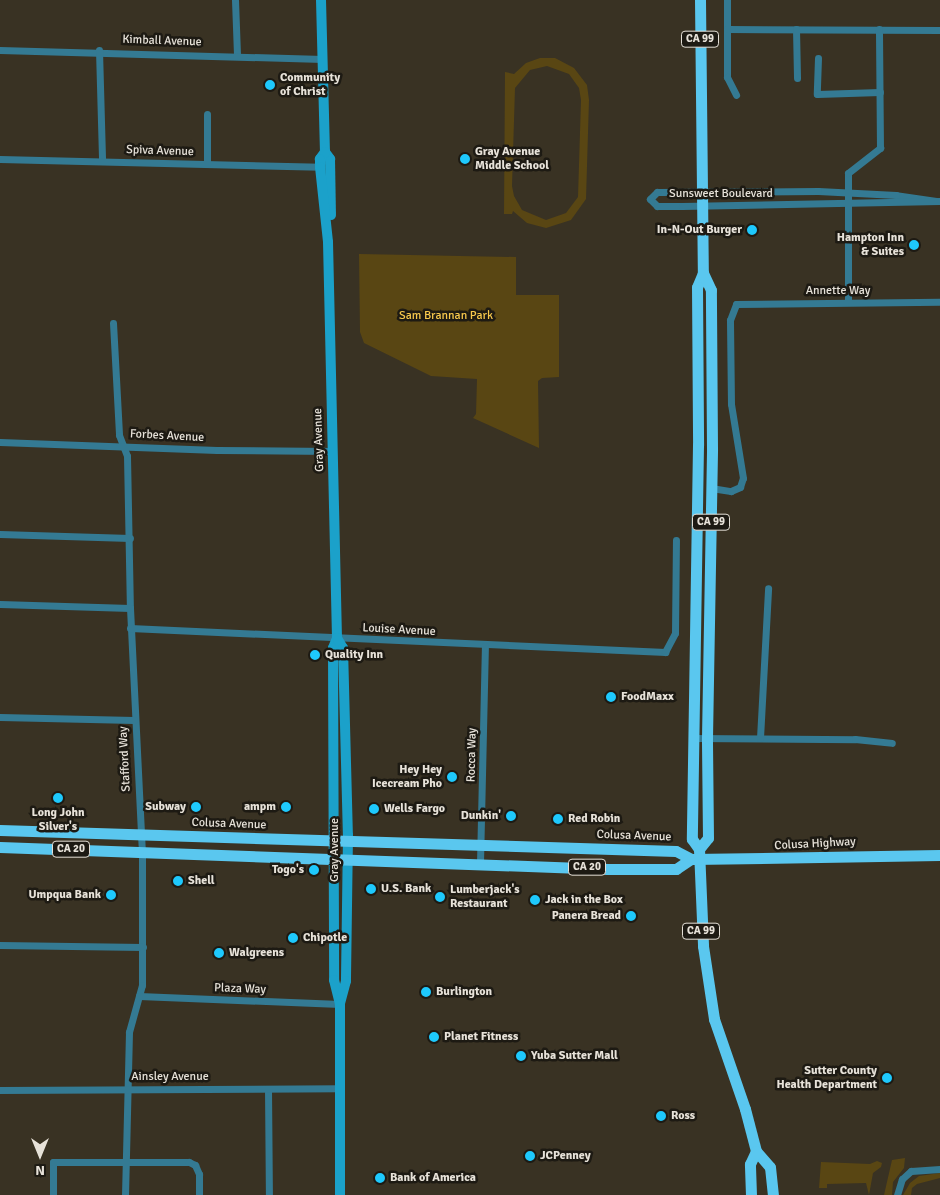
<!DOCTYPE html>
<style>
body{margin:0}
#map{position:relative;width:940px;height:1195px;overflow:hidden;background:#393223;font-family:Signika,sans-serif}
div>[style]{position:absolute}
.green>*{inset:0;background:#594613}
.minor>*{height:7px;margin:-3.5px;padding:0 3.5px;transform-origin:3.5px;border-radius:3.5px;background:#347a93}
.secondary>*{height:10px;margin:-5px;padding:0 5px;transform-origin:5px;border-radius:5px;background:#1ba1ca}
.trunk>*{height:11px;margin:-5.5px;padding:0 5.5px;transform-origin:5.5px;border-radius:5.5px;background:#5ac7ef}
.dots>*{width:14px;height:14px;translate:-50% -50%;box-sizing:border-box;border:2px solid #1d1a13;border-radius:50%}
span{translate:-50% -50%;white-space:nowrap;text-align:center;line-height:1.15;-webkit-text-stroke:5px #1d1a13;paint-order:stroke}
.shield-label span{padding:1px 4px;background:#1d1a13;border:1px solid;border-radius:4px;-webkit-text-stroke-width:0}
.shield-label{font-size:11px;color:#e7e2d9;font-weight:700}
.street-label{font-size:12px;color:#e7e2d9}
.poi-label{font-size:12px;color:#e7e2d9;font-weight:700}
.left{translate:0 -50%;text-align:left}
.right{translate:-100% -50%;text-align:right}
.park-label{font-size:12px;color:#f7c84c}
.north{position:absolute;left:15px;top:1130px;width:50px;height:50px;-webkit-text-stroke:4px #1d1a13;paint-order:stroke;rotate:180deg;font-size:14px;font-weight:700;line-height:20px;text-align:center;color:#e7e2d9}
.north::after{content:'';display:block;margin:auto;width:18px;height:22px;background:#e7e2d9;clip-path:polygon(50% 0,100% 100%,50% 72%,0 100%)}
</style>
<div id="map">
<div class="green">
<div style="clip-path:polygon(evenodd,540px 58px,555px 58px,574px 68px,587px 85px,589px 100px,586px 199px,571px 220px,546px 228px,527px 223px,513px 211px,512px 214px,504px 214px,505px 72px,514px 74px,526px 63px,540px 58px,547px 66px,569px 74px,579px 88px,581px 100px,578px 197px,566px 213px,546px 220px,522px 210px,514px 196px,512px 186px,515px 88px,530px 70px,547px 66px)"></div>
<div style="clip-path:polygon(359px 254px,516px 257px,516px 295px,559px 295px,559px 377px,542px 378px,538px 381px,539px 448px,473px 418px,476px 414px,477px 379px,431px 376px,364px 343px,360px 332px)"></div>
<div style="clip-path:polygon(905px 1158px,904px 1168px,893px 1182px,892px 1195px,884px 1195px,892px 1160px)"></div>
<div style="clip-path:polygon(877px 1161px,882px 1163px,881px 1167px,873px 1173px,869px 1195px,866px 1183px,827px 1184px,827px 1188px,819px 1188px,821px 1162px,870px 1164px)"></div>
<div style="clip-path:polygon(940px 1173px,940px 1178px,917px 1184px,912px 1188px,911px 1195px,903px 1195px,910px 1183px,919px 1176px)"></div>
</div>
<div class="minor">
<div style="left:235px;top:0;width:54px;rotate:87.9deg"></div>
<div style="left:727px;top:0;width:77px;rotate:90deg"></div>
<div style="left:727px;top:77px;width:20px;rotate:63deg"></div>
<div style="left:727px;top:29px;width:213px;rotate:0.3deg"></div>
<div style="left:796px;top:29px;width:49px;rotate:88.8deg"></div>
<div style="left:0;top:50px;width:323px;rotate:1.6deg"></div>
<div style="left:99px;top:50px;width:110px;rotate:88.4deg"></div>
<div style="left:818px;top:58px;width:36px;rotate:92deg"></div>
<div style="left:817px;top:94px;width:63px;rotate:-1.8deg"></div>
<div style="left:0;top:159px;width:320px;rotate:1.4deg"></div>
<div style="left:207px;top:164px;width:50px;rotate:-90deg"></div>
<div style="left:936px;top:201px;width:40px;rotate:-171.5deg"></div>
<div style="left:896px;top:195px;width:78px;rotate:-177.1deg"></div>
<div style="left:818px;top:191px;width:161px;rotate:179.6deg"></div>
<div style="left:657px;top:192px;width:10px;rotate:135deg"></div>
<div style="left:650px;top:199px;width:10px;rotate:45deg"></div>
<div style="left:657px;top:206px;width:25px"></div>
<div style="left:682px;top:206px;width:258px;rotate:-1.1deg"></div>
<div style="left:848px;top:302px;width:129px;rotate:-90deg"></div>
<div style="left:848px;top:173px;width:41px;rotate:-38deg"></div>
<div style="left:880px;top:148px;width:119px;rotate:-90.5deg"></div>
<div style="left:113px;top:323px;width:112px;rotate:86.9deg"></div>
<div style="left:119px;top:435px;width:22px;rotate:69deg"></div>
<div style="left:127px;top:456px;width:152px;rotate:88.9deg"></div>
<div style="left:130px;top:608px;width:243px;rotate:87.2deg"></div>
<div style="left:142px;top:851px;width:134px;rotate:90deg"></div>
<div style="left:142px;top:985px;width:49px;rotate:105.5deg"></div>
<div style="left:129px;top:1032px;width:163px;rotate:91.4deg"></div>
<div style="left:0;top:442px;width:217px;rotate:2.1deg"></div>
<div style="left:217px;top:450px;width:115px;rotate:0.5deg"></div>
<div style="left:711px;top:488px;width:20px;rotate:9deg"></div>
<div style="left:731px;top:491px;width:10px;rotate:-24deg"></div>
<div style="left:740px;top:487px;width:9px;rotate:-72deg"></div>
<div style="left:743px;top:478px;width:75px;rotate:-99.2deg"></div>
<div style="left:731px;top:404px;width:84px;rotate:-90.7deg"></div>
<div style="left:730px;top:320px;width:17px;rotate:-69deg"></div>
<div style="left:736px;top:304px;width:204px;rotate:-0.6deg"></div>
<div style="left:0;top:534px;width:130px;rotate:1.8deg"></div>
<div style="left:0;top:604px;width:130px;rotate:1.8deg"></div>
<div style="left:130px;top:628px;width:536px;rotate:2.57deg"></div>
<div style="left:665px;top:652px;width:21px;rotate:-62deg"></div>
<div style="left:675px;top:633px;width:93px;rotate:-89.4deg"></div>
<div style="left:0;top:717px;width:134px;rotate:1.3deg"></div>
<div style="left:693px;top:738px;width:162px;rotate:0.4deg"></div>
<div style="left:855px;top:739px;width:37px;rotate:6deg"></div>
<div style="left:760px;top:738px;width:150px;rotate:-86.9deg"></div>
<div style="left:480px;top:863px;width:217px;rotate:-88.7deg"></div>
<div style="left:0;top:945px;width:143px;rotate:0.8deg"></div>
<div style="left:139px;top:996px;width:201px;rotate:2.3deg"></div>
<div style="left:268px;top:1089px;width:106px;rotate:89.5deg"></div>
<div style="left:0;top:1090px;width:340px;rotate:-0.3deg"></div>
<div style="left:53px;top:1195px;width:33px;rotate:-90deg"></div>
<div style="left:53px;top:1162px;width:136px"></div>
<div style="left:189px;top:1162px;width:7px;rotate:27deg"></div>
<div style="left:195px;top:1165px;width:10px;rotate:66deg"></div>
<div style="left:199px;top:1174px;width:21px;rotate:90deg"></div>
<div style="left:897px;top:1195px;width:17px;rotate:-73deg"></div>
<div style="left:902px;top:1179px;width:12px;rotate:-42deg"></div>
<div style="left:911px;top:1171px;width:29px;rotate:-4deg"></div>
</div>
<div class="secondary">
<div style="left:321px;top:0;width:152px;rotate:88.5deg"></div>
<div style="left:325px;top:152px;width:9px;rotate:54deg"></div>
<div style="left:330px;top:159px;width:56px;rotate:89deg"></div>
<div style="left:325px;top:152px;width:9px;rotate:126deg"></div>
<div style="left:320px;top:159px;width:8px;rotate:90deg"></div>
<div style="left:320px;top:167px;width:75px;rotate:83.9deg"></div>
<div style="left:328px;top:242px;width:396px;rotate:88.7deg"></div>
<div style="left:337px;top:638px;width:11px;rotate:112deg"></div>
<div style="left:333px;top:648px;width:332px;rotate:89.8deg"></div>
<div style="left:334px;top:980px;width:25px;rotate:76deg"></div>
<div style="left:337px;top:638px;width:12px;rotate:59deg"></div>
<div style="left:343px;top:648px;width:187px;rotate:88.5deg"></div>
<div style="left:348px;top:835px;width:146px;rotate:90.8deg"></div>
<div style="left:346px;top:981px;width:24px;rotate:105deg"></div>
<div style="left:340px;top:1004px;width:191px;rotate:90deg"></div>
</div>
<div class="trunk">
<div style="left:700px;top:0;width:273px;rotate:89.4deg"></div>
<div style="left:703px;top:273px;width:15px;rotate:113deg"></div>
<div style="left:697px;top:287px;width:158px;rotate:89.6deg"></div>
<div style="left:698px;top:445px;width:394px;rotate:90.9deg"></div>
<div style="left:692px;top:839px;width:12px;rotate:55deg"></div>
<div style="left:699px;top:849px;width:97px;rotate:87.6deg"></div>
<div style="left:703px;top:946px;width:74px;rotate:81.4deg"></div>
<div style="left:714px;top:1019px;width:95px;rotate:71deg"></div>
<div style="left:745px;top:1109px;width:43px;rotate:75.3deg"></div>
<div style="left:756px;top:1151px;width:21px;rotate:49deg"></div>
<div style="left:770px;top:1167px;width:28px;rotate:84deg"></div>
<div style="left:0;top:830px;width:676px;rotate:1.78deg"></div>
<div style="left:676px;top:851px;width:17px;rotate:28deg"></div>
<div style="left:0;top:847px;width:608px;rotate:2.07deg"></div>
<div style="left:608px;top:869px;width:68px"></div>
<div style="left:676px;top:869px;width:18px;rotate:-34deg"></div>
<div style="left:699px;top:849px;width:14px;rotate:-51deg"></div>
<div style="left:708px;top:838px;width:100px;rotate:-90.6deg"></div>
<div style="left:707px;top:738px;width:289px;rotate:-89deg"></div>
<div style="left:712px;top:449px;width:159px;rotate:-90.4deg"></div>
<div style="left:711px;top:290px;width:19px;rotate:-115deg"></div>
<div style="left:692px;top:859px;width:248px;rotate:-0.9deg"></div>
<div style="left:751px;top:1195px;width:31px;rotate:-92deg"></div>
<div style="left:750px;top:1164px;width:14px;rotate:-65deg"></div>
</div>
<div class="dots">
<div style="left:270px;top:85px;background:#1ec9fd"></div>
<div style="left:465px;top:159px;background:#1ec9fd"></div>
<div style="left:752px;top:230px;background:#1ec9fd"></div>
<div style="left:914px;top:245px;background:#1ec9fd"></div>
<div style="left:315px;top:655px;background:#1ec9fd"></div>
<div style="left:611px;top:697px;background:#1ec9fd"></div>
<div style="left:452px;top:777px;background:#1ec9fd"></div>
<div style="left:58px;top:798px;background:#1ec9fd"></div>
<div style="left:196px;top:807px;background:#1ec9fd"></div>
<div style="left:286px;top:807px;background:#1ec9fd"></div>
<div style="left:374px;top:809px;background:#1ec9fd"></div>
<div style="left:511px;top:816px;background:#1ec9fd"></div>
<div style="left:558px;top:819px;background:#1ec9fd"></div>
<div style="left:314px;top:870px;background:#1ec9fd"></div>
<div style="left:178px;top:881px;background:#1ec9fd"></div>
<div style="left:371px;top:889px;background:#1ec9fd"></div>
<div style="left:111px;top:895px;background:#1ec9fd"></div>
<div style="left:440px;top:897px;background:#1ec9fd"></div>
<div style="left:535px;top:900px;background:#1ec9fd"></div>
<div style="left:631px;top:916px;background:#1ec9fd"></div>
<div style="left:293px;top:938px;background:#1ec9fd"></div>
<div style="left:219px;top:953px;background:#1ec9fd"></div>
<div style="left:426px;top:992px;background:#1ec9fd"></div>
<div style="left:434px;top:1037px;background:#1ec9fd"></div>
<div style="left:521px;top:1056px;background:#1ec9fd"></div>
<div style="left:887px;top:1078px;background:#1ec9fd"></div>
<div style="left:661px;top:1116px;background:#1ec9fd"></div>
<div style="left:530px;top:1156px;background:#1ec9fd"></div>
<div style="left:380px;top:1178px;background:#1ec9fd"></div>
</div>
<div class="shield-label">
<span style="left:700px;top:39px">CA 99</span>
<span style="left:711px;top:522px">CA 99</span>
<span style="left:71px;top:849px">CA 20</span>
<span style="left:587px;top:867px">CA 20</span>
<span style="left:701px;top:931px">CA 99</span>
</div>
<div class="street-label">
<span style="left:162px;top:41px;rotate:2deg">Kimball Avenue</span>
<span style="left:160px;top:151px;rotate:2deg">Spiva Avenue</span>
<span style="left:721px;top:194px">Sunsweet Boulevard</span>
<span style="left:838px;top:291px">Annette Way</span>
<span style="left:167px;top:436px;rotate:3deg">Forbes Avenue</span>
<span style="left:319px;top:440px;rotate:-92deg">Gray Avenue</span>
<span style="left:399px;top:630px;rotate:3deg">Louise Avenue</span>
<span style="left:472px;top:755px;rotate:-89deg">Rocca Way</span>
<span style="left:125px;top:759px;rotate:-93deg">Stafford Way</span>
<span style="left:229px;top:824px;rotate:2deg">Colusa Avenue</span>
<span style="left:634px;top:836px;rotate:2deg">Colusa Avenue</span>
<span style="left:815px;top:844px;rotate:-3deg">Colusa Highway</span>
<span style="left:335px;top:850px;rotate:-90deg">Gray Avenue</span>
<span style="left:240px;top:989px;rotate:2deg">Plaza Way</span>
<span style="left:170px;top:1077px">Ainsley Avenue</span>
</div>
<div class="poi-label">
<span class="left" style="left:280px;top:85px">Community<br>of Christ</span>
<span class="left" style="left:475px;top:159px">Gray Avenue<br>Middle School</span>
<span class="right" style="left:742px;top:230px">In-N-Out Burger</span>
<span class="right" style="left:904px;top:245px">Hampton Inn<br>&amp; Suites</span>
<span class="left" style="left:325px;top:655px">Quality Inn</span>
<span class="left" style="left:621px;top:697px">FoodMaxx</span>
<span class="right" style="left:442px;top:777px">Hey Hey<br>Icecream Pho</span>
<span class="right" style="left:186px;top:807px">Subway</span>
<span class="right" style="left:276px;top:807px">ampm</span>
<span class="left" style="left:384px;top:809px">Wells Fargo</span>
<span style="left:58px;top:820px">Long John<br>Silver's</span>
<span class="right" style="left:501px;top:816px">Dunkin'</span>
<span class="left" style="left:568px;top:819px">Red Robin</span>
<span class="right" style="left:304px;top:870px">Togo's</span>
<span class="left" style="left:188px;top:881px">Shell</span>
<span class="left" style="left:381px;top:889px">U.S. Bank</span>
<span class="left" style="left:450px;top:897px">Lumberjack's<br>Restaurant</span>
<span class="right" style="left:101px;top:895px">Umpqua Bank</span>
<span class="left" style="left:545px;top:900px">Jack in the Box</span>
<span class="right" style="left:621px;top:916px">Panera Bread</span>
<span class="left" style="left:303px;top:938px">Chipotle</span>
<span class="left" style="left:229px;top:953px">Walgreens</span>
<span class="left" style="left:436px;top:992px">Burlington</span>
<span class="left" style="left:444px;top:1037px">Planet Fitness</span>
<span class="left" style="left:531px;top:1056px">Yuba Sutter Mall</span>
<span class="right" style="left:877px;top:1078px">Sutter County<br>Health Department</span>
<span class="left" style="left:671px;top:1116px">Ross</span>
<span class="left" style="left:540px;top:1156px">JCPenney</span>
<span class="left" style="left:390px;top:1178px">Bank of America</span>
</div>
<div class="park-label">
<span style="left:446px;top:316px">Sam Brannan Park</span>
</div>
<div class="north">N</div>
</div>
